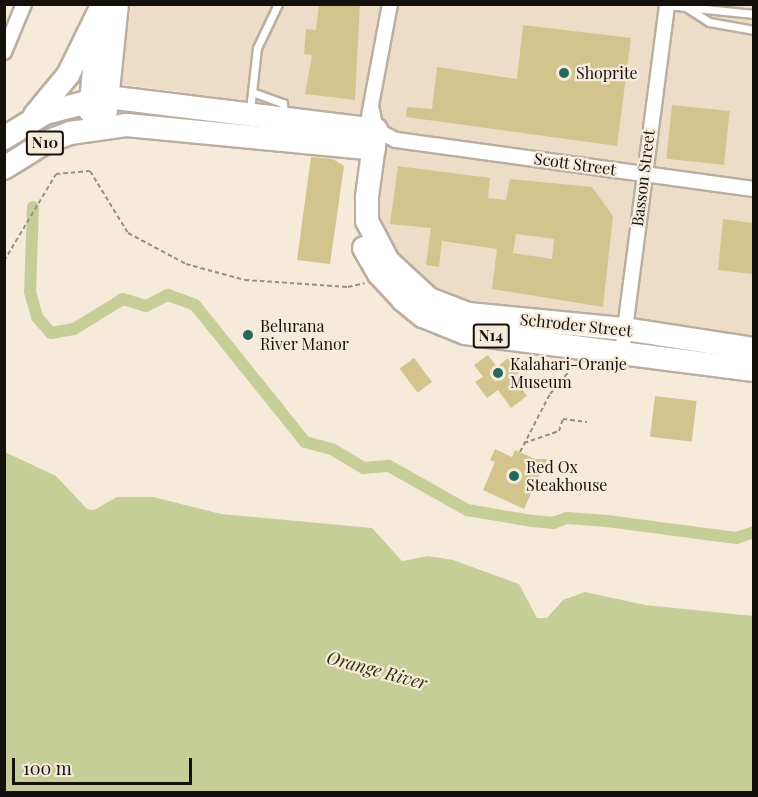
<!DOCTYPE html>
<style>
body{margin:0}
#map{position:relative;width:758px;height:797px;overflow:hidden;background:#f6eadb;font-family:"Playfair Display",serif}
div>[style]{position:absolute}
.built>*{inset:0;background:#edddc8}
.water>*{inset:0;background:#c6ce98}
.canal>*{height:12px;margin:-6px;padding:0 6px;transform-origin:6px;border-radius:6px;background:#c6ce98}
.building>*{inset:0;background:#d3c48e;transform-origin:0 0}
.path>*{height:2px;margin-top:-1px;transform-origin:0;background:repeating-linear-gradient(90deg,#978e84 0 4.5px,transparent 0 7.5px)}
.roads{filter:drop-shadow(2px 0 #b9aea0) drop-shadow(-2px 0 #b9aea0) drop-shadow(0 2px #b9aea0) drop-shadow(0 -2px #b9aea0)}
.service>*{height:7px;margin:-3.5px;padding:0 3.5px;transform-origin:3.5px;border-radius:3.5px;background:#fff}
.minor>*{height:14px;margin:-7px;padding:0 7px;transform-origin:7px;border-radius:7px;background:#fff}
.trunk>*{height:22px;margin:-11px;padding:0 11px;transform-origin:11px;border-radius:11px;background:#fff}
.dots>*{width:16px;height:16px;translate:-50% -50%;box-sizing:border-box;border:3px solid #f6eadb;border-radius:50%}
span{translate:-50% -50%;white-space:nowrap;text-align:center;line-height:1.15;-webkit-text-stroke:4.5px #f6eadb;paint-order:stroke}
.shield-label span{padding:2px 4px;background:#f6eadb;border:2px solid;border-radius:4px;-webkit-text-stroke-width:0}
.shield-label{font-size:15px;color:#14110c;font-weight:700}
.poi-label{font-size:16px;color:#14110c}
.left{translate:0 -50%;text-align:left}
.street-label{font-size:16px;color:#14110c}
.water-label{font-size:18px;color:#2e3207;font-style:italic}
.frame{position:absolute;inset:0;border:6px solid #14110c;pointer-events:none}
.scale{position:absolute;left:12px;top:758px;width:180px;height:27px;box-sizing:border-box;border:3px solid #14110c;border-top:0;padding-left:8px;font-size:18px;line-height:21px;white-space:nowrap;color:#14110c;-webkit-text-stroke:4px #f6eadb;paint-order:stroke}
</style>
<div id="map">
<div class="built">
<div style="clip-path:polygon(131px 5px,753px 5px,753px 339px,473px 301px,435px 291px,407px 266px,379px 225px,375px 207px,384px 119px,120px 84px)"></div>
</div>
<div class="water">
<div style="clip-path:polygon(5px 452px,56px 476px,87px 509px,94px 510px,117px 497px,153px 497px,221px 514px,372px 528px,402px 561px,428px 556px,453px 560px,519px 584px,537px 618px,547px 618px,563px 600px,585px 592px,645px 605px,753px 616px,753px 792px,5px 792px)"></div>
</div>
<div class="canal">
<div style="left:33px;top:207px;width:85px;rotate:92deg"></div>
<div style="left:30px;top:292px;width:26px;rotate:74deg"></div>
<div style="left:37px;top:317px;width:21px;rotate:49deg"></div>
<div style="left:51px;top:333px;width:23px;rotate:-10deg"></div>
<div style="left:74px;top:329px;width:57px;rotate:-31.5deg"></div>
<div style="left:123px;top:299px;width:24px;rotate:17deg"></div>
<div style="left:146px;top:306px;width:25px;rotate:-27deg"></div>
<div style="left:168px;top:295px;width:29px;rotate:20deg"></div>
<div style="left:195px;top:305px;width:176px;rotate:51.2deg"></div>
<div style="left:305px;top:442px;width:28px;rotate:15deg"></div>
<div style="left:332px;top:449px;width:37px;rotate:31deg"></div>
<div style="left:364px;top:468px;width:25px;rotate:-5deg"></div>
<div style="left:389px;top:466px;width:90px;rotate:29.4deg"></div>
<div style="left:467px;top:510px;width:66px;rotate:9.6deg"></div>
<div style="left:532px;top:521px;width:21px;rotate:5deg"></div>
<div style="left:553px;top:523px;width:15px;rotate:-20deg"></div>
<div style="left:567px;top:518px;width:40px;rotate:4.3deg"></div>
<div style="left:607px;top:521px;width:130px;rotate:7.5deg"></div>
<div style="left:736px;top:538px;width:19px;rotate:-18deg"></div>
</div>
<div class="building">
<div style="clip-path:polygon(319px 4px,360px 4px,355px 100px,305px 94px,312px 55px,304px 54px,306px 29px,316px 30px)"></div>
<div style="clip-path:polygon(523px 25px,631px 38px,617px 146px,406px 117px,407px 107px,432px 109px,437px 67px,517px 79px)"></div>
<div style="left:672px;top:105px;width:58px;height:54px;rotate:6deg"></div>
<div style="clip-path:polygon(311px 157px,333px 159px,344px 166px,330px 264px,297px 260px)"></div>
<div style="clip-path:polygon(evenodd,398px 166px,490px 178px,488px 198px,506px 200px,510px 179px,592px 187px,613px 216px,603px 307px,492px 289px,497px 249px,442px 241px,439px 267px,426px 265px,431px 228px,390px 224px,398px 166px,516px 234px,554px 239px,552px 259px,513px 253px,516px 234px)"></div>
<div style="clip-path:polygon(723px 219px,753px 223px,753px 274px,718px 270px)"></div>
<div style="clip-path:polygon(488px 355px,497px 367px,509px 357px,520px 372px,513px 377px,527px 396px,511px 408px,498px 390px,487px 398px,475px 382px,483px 377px,474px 365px)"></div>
<div style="left:414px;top:358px;width:30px;height:18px;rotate:53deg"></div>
<div style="left:655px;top:396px;width:42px;height:41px;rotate:7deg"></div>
<div style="clip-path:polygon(495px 449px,512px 457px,515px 450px,535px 459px,547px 459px,524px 509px,483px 490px,495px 462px,490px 460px)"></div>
</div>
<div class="path">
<div style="left:4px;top:261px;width:101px;rotate:-59.1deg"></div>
<div style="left:56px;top:174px;width:34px;rotate:-5deg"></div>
<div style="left:90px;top:171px;width:73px;rotate:58.5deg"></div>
<div style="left:128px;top:233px;width:66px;rotate:28.1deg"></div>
<div style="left:186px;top:264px;width:61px;rotate:15.2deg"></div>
<div style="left:245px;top:280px;width:103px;rotate:3.9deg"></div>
<div style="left:348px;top:287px;width:17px;rotate:-13deg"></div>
<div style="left:524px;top:443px;width:37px;rotate:-19deg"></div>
<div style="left:559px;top:431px;width:13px;rotate:-72deg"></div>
<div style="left:563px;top:419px;width:24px;rotate:7deg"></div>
<div style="left:520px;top:452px;width:65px;rotate:-62.7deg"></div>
<div style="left:550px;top:394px;width:38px;rotate:-50deg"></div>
</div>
<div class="roads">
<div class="service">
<div style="left:667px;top:5px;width:87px;rotate:5.9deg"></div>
<div style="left:686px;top:7px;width:27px;rotate:33deg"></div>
<div style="left:709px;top:22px;width:46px;rotate:10.1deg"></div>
<div style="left:252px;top:92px;width:33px;rotate:20deg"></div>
<div style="left:283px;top:103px;width:12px;rotate:85deg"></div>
<div style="left:250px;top:110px;width:62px;rotate:-83.6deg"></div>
<div style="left:257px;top:48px;width:49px;rotate:-64.5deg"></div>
</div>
<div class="minor">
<div style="left:4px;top:52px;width:52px;rotate:-67.4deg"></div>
<div style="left:372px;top:110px;width:20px;rotate:79deg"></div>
<div style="left:376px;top:130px;width:22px;rotate:27deg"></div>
<div style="left:396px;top:140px;width:361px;rotate:7.8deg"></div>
<div style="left:369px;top:116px;width:114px;rotate:-79.4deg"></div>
<div style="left:622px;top:352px;width:351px;rotate:-82.6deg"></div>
</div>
<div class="trunk">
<div style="left:106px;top:110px;width:107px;rotate:-84.1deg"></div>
<div style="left:90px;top:111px;width:80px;rotate:-84.3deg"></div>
<div style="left:35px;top:115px;width:52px;rotate:-50.5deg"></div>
<div style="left:68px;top:75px;width:72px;rotate:-63.8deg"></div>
<div style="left:4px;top:138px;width:48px;rotate:-31.4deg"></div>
<div style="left:45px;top:113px;width:64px;rotate:-14.5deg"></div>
<div style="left:107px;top:97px;width:271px;rotate:7deg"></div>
<div style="left:376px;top:130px;width:68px;rotate:97.7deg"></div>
<div style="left:367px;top:197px;width:24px;rotate:90deg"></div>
<div style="left:367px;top:221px;width:45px;rotate:62.3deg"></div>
<div style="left:388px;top:261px;width:56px;rotate:42.8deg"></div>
<div style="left:429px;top:299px;width:42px;rotate:21deg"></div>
<div style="left:468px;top:314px;width:158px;rotate:5.5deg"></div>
<div style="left:625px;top:329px;width:131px;rotate:8.8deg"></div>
<div style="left:4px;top:168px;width:47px;rotate:-32deg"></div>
<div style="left:44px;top:143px;width:28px;rotate:-21deg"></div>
<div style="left:70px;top:133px;width:58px;rotate:-8deg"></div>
<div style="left:127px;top:125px;width:248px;rotate:5.5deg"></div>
<div style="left:364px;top:248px;width:30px;rotate:60deg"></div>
<div style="left:379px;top:274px;width:35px;rotate:47deg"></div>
<div style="left:403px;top:300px;width:26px;rotate:39deg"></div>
<div style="left:423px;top:316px;width:45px;rotate:22deg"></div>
<div style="left:465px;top:333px;width:291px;rotate:7.3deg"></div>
</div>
</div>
<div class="dots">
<div style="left:564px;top:73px;background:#25695b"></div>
<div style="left:248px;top:335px;background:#25695b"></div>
<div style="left:498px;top:373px;background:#25695b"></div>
<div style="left:514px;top:476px;background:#25695b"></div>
</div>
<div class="shield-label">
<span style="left:45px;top:143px">N10</span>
<span style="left:491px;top:336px">N14</span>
</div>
<div class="poi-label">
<span class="left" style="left:576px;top:73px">Shoprite</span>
<span class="left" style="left:260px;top:335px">Belurana<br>River Manor</span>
<span class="left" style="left:510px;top:373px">Kalahari-Oranje<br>Museum</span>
<span class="left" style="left:526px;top:476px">Red Ox<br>Steakhouse</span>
</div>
<div class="street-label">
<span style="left:575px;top:164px;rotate:8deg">Scott Street</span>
<span style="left:643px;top:178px;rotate:-83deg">Basson Street</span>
<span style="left:576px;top:325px;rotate:6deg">Schroder Street</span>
</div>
<div class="water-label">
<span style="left:377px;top:670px;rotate:15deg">Orange River</span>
</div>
<div class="frame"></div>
<div class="scale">100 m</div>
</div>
